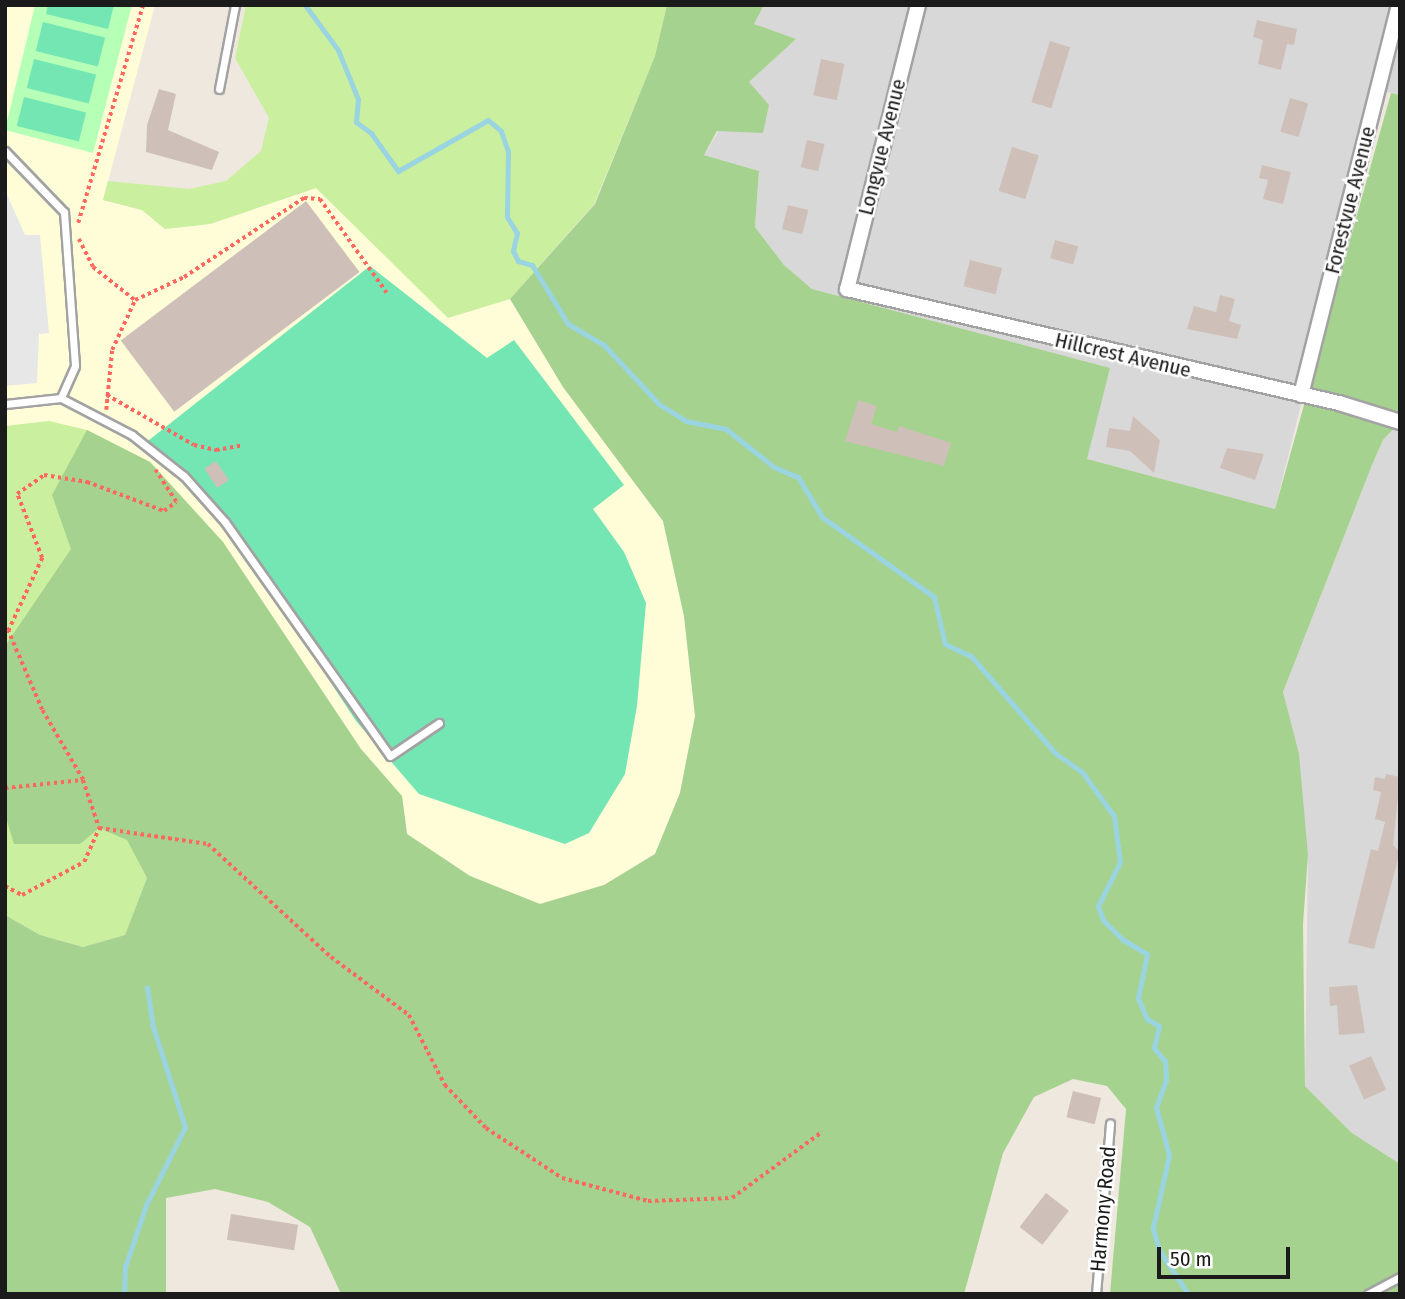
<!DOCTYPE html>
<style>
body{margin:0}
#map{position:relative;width:1405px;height:1299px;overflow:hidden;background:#eee8df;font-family:"Fira Sans Condensed",sans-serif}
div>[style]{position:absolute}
.residential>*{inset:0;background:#d9d8d8}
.education>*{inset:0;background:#fffdd7}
.grass>*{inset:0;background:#caef9e}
.forest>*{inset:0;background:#a6d28f}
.park>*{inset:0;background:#b5ffb7}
.pitch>*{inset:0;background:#74e6b4;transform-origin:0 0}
.parking>*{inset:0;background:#e7e7e7}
.stream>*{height:5px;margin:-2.5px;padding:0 2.5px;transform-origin:2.5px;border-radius:2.5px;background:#9ad4e1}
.building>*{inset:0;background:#cec0b8;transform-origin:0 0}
.path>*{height:3.5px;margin-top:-1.75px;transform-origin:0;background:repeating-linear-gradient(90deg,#ff675f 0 3.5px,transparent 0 7px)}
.roads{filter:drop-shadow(2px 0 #a2a2a2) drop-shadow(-2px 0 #a2a2a2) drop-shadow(0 2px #a2a2a2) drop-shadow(0 -2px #a2a2a2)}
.service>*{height:7px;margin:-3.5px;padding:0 3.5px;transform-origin:3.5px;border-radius:3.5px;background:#fff}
.minor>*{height:14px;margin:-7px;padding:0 7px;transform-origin:7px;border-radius:7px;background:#fff}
span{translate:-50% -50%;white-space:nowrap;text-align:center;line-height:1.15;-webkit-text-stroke:5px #fff;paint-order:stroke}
.street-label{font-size:21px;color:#1b1b1b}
.frame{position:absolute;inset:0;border:7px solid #1b1b1b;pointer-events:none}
.scale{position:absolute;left:1157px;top:1247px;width:133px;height:32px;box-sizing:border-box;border:4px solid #1b1b1b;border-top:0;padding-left:9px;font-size:21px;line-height:24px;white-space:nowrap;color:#1b1b1b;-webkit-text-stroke:5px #fff;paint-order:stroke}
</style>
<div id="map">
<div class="residential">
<div style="clip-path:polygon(764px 5px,1400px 5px,1400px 95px,1379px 90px,1275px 509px,1086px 459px,1109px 368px,812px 289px,784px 265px,755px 227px,759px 171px,704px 155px,749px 82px,795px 39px,754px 24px)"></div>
<div style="clip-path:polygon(1400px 422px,1400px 1164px,1352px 1133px,1305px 1086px,1308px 853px,1283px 692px,1372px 465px,1383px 440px)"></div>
</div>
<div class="education">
<div style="clip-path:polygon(5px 5px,155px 5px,103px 200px,142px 210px,165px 229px,210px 224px,316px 188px,448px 317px,510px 299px,563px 387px,663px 521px,684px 616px,695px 716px,680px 793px,655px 854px,604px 885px,540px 904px,470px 876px,407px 834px,402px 796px,361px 749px,5px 646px)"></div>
</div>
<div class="grass">
<div style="clip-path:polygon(246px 5px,667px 5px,655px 56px,594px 204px,510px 299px,448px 318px,316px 188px,210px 224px,165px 229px,142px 210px,103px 200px,108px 181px,189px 189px,226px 181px,261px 151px,269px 118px,235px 58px)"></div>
<div style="clip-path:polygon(49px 421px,87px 430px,150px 462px,223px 542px,407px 834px,141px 867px,147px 878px,125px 935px,83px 947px,40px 935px,5px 915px,5px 426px)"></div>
</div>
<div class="forest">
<div style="clip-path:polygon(667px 5px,764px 5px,754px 24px,796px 39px,749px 82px,769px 105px,763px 133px,717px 131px,704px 155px,759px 171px,755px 227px,784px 265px,812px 289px,1110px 368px,1087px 459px,1275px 509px,1391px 93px,1400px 95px,1400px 422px,1383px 440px,1372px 465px,1283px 692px,1299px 754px,1308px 855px,1303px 924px,1305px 1086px,1352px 1133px,1400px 1164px,1400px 1294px,1110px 1294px,1126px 1109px,1107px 1086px,1073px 1079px,1034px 1097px,1003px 1153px,964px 1294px,341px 1294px,310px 1227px,268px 1202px,215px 1189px,166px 1198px,166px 1294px,5px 1294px,5px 915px,40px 935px,83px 947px,125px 935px,147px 878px,127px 840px,99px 828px,80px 844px,14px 844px,5px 814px,5px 646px,71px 549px,52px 495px,87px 430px,150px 462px,223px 542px,361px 749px,402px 796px,407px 834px,470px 876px,540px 904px,604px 885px,655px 854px,680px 793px,695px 716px,684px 616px,663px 521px,563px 387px,510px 299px,595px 204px,655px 56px)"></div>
</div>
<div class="park">
<div style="clip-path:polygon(35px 5px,132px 5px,93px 153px,5px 130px)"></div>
</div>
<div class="pitch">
<div style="clip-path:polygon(48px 5px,114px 5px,108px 29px,46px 14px)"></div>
<div style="left:43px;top:22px;width:64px;height:30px;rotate:14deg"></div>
<div style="left:34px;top:59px;width:64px;height:30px;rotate:14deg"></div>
<div style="left:24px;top:97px;width:64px;height:30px;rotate:14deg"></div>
<div style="clip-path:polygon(370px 266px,487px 358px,514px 340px,624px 485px,593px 509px,624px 552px,646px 603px,637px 706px,625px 774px,589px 833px,565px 844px,419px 794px,356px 721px,225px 522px,144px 444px)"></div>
</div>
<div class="parking">
<div style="clip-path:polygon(5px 190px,25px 235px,40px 235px,49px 333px,39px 334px,37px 383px,5px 386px)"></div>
</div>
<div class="stream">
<div style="left:305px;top:5px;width:56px;rotate:53.7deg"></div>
<div style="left:338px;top:50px;width:53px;rotate:67.8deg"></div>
<div style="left:358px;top:99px;width:23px;rotate:95deg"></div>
<div style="left:356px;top:122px;width:19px;rotate:36deg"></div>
<div style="left:371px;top:133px;width:47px;rotate:54.6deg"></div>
<div style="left:398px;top:171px;width:103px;rotate:-29.5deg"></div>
<div style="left:488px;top:120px;width:17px;rotate:40deg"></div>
<div style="left:501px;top:131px;width:21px;rotate:71deg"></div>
<div style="left:508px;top:151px;width:66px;rotate:90.9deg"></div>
<div style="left:507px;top:217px;width:19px;rotate:58deg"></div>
<div style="left:517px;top:233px;width:18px;rotate:103deg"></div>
<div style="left:513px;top:251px;width:11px;rotate:63deg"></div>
<div style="left:518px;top:261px;width:15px;rotate:16deg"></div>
<div style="left:532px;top:265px;width:69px;rotate:58.6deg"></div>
<div style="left:568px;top:324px;width:42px;rotate:30.3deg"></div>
<div style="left:604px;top:345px;width:81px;rotate:47deg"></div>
<div style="left:659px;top:404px;width:32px;rotate:32deg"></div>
<div style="left:686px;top:421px;width:41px;rotate:11.3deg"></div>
<div style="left:726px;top:429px;width:61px;rotate:38.4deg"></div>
<div style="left:774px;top:467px;width:26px;rotate:23deg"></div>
<div style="left:798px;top:477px;width:47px;rotate:59deg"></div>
<div style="left:822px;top:517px;width:138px;rotate:35.5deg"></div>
<div style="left:934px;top:597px;width:48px;rotate:76.8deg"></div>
<div style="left:945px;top:644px;width:29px;rotate:25deg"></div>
<div style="left:971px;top:656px;width:128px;rotate:49.1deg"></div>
<div style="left:1055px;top:753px;width:33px;rotate:35deg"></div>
<div style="left:1082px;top:772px;width:54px;rotate:54deg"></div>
<div style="left:1114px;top:816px;width:46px;rotate:82.6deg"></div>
<div style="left:1120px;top:862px;width:49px;rotate:116.6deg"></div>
<div style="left:1098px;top:906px;width:15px;rotate:70deg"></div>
<div style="left:1103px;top:920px;width:27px;rotate:45deg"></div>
<div style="left:1122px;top:939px;width:29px;rotate:31deg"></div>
<div style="left:1147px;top:954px;width:45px;rotate:101.6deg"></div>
<div style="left:1138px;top:998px;width:23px;rotate:67deg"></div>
<div style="left:1147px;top:1019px;width:14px;rotate:30deg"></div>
<div style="left:1159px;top:1026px;width:23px;rotate:103deg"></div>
<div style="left:1154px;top:1048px;width:17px;rotate:50deg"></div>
<div style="left:1165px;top:1061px;width:19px;rotate:87deg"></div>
<div style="left:1166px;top:1080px;width:29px;rotate:110deg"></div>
<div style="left:1156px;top:1107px;width:50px;rotate:74.8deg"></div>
<div style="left:1169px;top:1155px;width:75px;rotate:102.4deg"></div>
<div style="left:1153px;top:1228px;width:23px;rotate:75deg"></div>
<div style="left:1159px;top:1250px;width:53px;rotate:56.6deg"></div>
<div style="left:124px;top:1294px;width:27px;rotate:-88deg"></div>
<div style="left:125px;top:1267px;width:65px;rotate:-71.3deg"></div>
<div style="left:146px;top:1205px;width:87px;rotate:-63.4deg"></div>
<div style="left:185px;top:1127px;width:105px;rotate:-107.7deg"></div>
<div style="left:153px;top:1027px;width:40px;rotate:-98.5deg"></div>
</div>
<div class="building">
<div style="clip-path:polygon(1257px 20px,1297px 29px,1294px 45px,1287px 44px,1281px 70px,1258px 64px,1263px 40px,1253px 37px)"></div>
<div style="left:1050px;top:41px;width:21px;height:64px;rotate:17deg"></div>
<div style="left:821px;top:59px;width:24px;height:37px;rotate:12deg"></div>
<div style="clip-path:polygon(159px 89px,176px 94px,168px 130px,219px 152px,212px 170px,146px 152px,147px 125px)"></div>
<div style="left:1290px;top:98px;width:19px;height:35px;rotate:16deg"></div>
<div style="left:807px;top:140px;width:18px;height:28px;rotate:13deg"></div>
<div style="left:1012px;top:147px;width:28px;height:46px;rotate:17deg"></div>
<div style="clip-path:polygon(1262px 165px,1291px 172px,1283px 204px,1263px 199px,1268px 180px,1259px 178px)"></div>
<div style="left:306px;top:201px;width:89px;height:232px;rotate:53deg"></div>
<div style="left:788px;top:205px;width:21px;height:25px;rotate:14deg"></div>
<div style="left:1055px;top:240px;width:24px;height:19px;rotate:15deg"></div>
<div style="left:970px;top:260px;width:33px;height:27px;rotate:14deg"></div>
<div style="clip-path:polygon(1220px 295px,1235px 299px,1229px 321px,1241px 325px,1237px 339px,1187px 329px,1194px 306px,1216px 312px)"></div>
<div style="clip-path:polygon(858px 400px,877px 406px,871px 424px,897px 432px,899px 426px,951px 443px,944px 466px,845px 441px)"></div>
<div style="clip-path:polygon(1133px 416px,1160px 440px,1154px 473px,1130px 451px,1106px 447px,1109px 428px,1130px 431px)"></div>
<div style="clip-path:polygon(1227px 448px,1264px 454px,1255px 480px,1220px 468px)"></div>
<div style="left:216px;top:461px;width:23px;height:14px;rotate:56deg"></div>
<div style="clip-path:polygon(1386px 774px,1400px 777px,1393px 845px,1400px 852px,1374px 949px,1348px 943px,1371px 849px,1378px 851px,1385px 822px,1375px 819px,1381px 792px,1373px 790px,1375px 777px,1385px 779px)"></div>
<div style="clip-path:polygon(1357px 985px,1365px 1033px,1339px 1035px,1337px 1005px,1330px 1006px,1329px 987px)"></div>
<div style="left:1371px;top:1056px;width:37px;height:24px;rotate:66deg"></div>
<div style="left:1073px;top:1091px;width:29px;height:27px;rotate:14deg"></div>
<div style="left:1046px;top:1193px;width:29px;height:43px;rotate:38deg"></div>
<div style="left:231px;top:1214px;width:68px;height:26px;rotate:9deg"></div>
</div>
<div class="path">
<div style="left:78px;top:223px;width:227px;rotate:-73.4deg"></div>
<div style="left:79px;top:239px;width:31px;rotate:63deg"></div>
<div style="left:93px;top:267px;width:53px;rotate:38.2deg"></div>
<div style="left:107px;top:395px;width:100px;rotate:29.9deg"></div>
<div style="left:194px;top:445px;width:23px;rotate:13deg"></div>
<div style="left:216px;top:450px;width:28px;rotate:-10deg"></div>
<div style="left:106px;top:410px;width:60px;rotate:-84.3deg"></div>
<div style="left:112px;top:350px;width:55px;rotate:-65.3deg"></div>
<div style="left:135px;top:300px;width:54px;rotate:-25.1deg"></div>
<div style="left:184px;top:277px;width:144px;rotate:-33.4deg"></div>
<div style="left:304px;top:198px;width:16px;rotate:4deg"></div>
<div style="left:320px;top:199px;width:115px;rotate:54.5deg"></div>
<div style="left:83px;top:780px;width:50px;rotate:71.2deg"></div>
<div style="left:5px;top:788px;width:78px;rotate:-5.9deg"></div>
<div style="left:83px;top:780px;width:81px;rotate:-120.4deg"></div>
<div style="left:42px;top:710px;width:86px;rotate:-113.3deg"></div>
<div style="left:8px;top:631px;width:81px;rotate:-65deg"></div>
<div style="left:42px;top:558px;width:69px;rotate:-111.3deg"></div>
<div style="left:17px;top:494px;width:33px;rotate:-35deg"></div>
<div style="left:44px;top:475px;width:44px;rotate:9.2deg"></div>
<div style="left:87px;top:482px;width:82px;rotate:20.6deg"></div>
<div style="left:164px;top:511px;width:15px;rotate:-37deg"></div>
<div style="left:176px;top:502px;width:38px;rotate:-123deg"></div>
<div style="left:5px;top:886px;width:19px;rotate:28deg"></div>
<div style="left:22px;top:895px;width:70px;rotate:-28deg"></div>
<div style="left:84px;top:862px;width:37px;rotate:-66deg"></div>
<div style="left:99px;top:828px;width:110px;rotate:8.4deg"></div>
<div style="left:208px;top:844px;width:167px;rotate:42.6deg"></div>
<div style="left:331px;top:957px;width:97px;rotate:36.6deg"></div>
<div style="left:409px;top:1015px;width:79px;rotate:62.8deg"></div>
<div style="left:445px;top:1085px;width:59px;rotate:46.4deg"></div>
<div style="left:486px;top:1128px;width:91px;rotate:33.3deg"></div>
<div style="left:562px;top:1178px;width:89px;rotate:15deg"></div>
<div style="left:648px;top:1201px;width:84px;rotate:-2deg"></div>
<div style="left:732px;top:1198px;width:112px;rotate:-36.3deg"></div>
</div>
<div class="roads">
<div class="service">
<div style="left:219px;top:89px;width:86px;rotate:-79.2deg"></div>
<div style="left:5px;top:151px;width:85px;rotate:46deg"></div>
<div style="left:64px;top:212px;width:154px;rotate:85.9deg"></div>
<div style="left:75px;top:366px;width:35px;rotate:114deg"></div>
<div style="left:61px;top:398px;width:56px;rotate:173.9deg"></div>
<div style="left:61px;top:398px;width:80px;rotate:27.5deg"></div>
<div style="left:132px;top:435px;width:66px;rotate:38.3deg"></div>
<div style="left:184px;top:476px;width:62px;rotate:48.3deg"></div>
<div style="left:225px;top:522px;width:286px;rotate:54.8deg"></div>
<div style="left:390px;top:756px;width:59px;rotate:-34deg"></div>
<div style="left:1096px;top:1294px;width:171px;rotate:-85.3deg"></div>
<div style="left:1368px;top:1294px;width:36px;rotate:-28deg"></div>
</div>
<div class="minor">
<div style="left:918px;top:5px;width:293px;rotate:104deg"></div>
<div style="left:847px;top:289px;width:505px;rotate:13.05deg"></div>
<div style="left:1339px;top:403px;width:64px;rotate:17.3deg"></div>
<div style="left:1301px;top:395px;width:402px;rotate:-75.9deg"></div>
</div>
</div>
<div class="street-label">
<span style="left:882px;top:147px;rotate:-76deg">Longvue Avenue</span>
<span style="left:1350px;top:200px;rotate:-76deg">Forestvue Avenue</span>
<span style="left:1123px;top:355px;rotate:13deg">Hillcrest Avenue</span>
<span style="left:1103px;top:1209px;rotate:-85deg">Harmony Road</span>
</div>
<div class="frame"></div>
<div class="scale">50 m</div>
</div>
